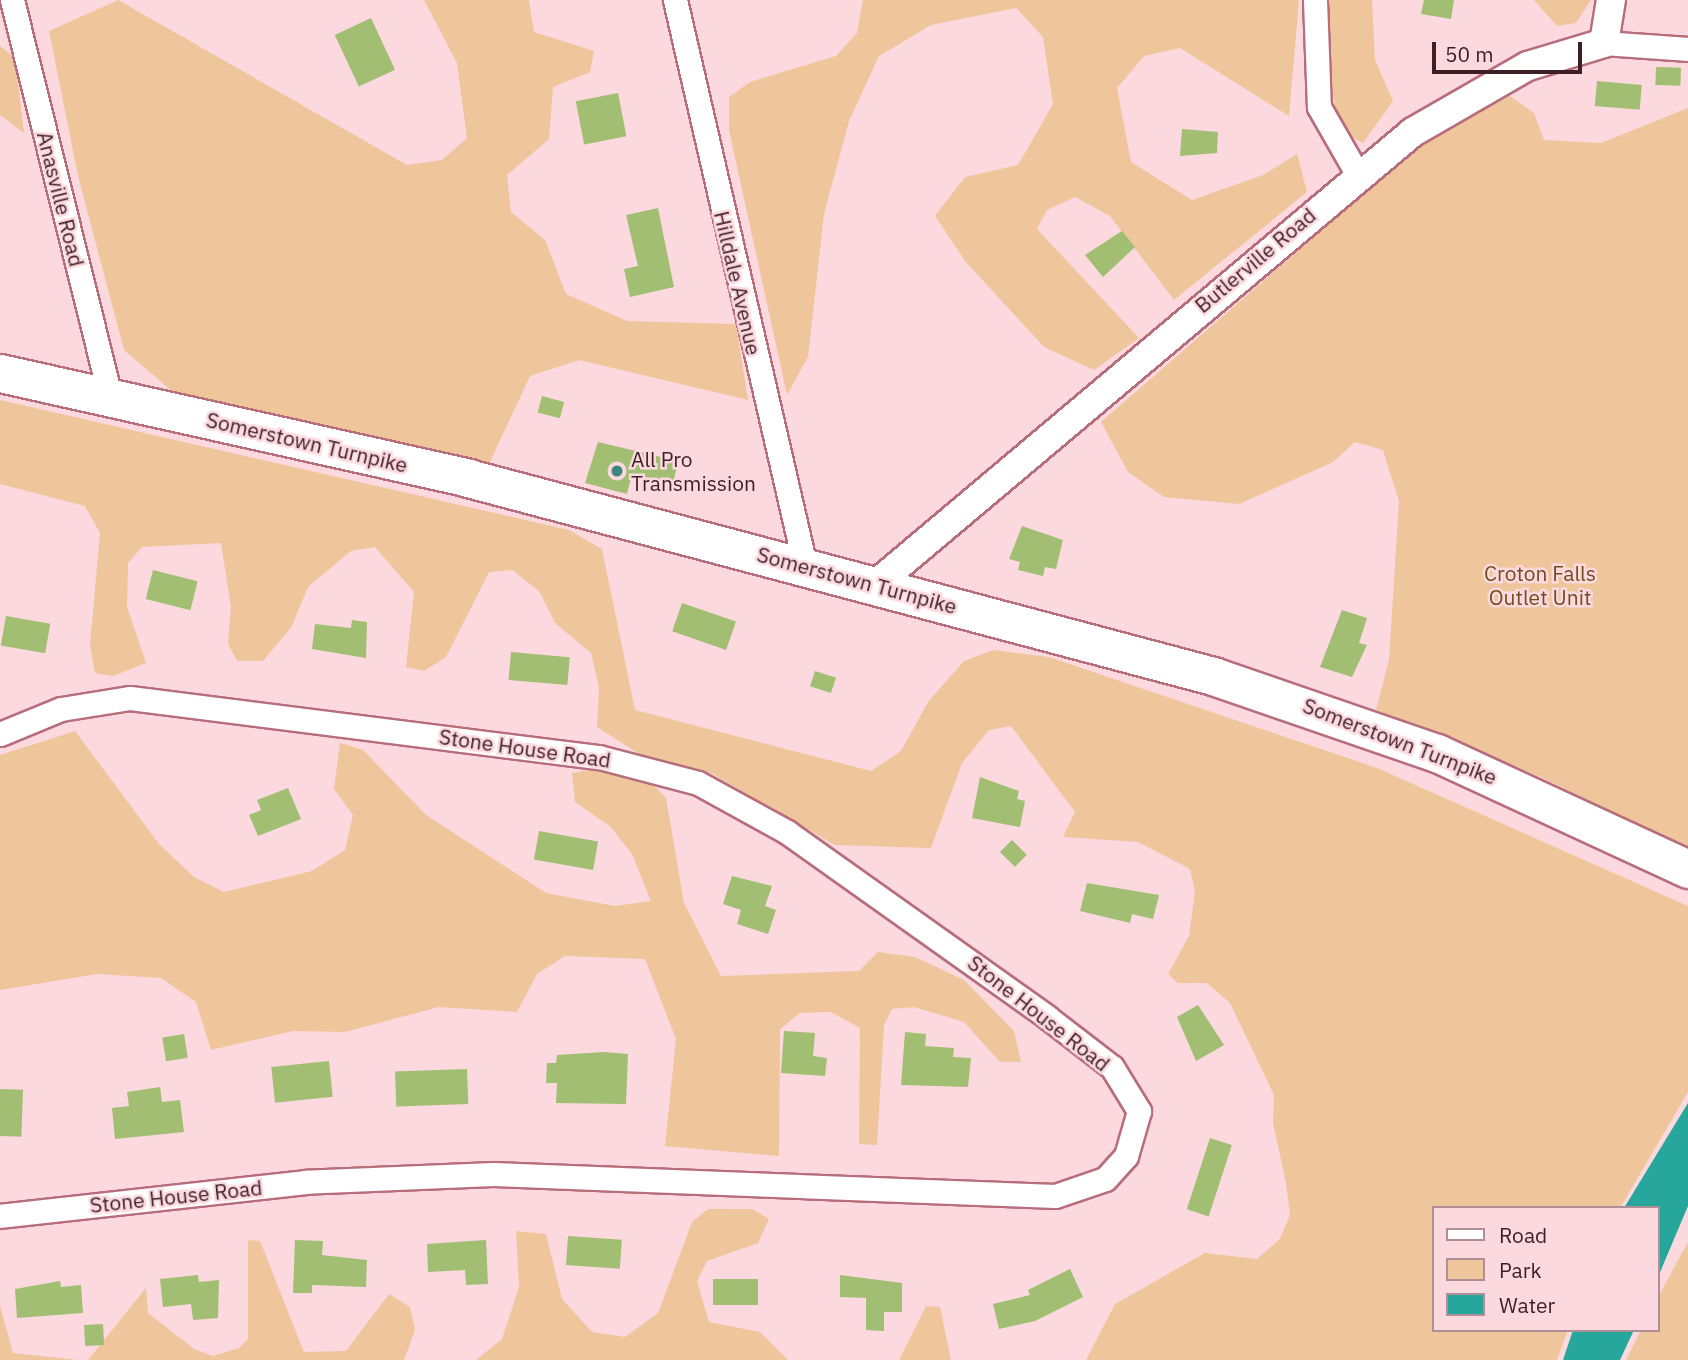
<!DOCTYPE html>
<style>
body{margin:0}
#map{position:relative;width:1688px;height:1360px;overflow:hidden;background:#fbd9df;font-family:"IBM Plex Sans",sans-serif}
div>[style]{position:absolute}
.green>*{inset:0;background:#efc59b}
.water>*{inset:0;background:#27a69b}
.building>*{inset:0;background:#a1be72;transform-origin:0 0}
.roads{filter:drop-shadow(2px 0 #b86d7d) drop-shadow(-2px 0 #b86d7d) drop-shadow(0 2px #b86d7d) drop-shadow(0 -2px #b86d7d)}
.minor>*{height:23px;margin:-11.5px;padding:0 11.5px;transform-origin:11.5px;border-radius:11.5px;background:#fff}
.tertiary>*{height:28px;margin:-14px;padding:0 14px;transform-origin:14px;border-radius:14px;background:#fff}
.primary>*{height:37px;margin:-18.5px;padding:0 18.5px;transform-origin:18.5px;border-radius:18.5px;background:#fff}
.dots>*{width:19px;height:19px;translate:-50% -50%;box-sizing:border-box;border:4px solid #fbd9df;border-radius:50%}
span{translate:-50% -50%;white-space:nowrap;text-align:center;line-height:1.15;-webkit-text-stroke:5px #fbd9df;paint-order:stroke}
.street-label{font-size:21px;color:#3e1f26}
.poi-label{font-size:21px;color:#3e1f26}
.left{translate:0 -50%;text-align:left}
.park-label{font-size:21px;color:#754c1e}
.legend{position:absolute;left:1432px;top:1206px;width:228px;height:126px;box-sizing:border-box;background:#fbd9df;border:2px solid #af8f95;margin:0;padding:9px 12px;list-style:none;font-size:21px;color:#3e1f26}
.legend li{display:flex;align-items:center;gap:14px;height:35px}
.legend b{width:35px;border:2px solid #af8f95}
.scale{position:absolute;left:1432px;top:42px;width:150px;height:32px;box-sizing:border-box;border:4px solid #3e1f26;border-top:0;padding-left:9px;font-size:21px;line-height:24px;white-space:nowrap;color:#3e1f26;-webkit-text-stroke:5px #fbd9df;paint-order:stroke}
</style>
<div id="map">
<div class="green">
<div style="clip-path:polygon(118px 0,407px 165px,442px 160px,467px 138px,457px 63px,424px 0,529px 0,534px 32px,594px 51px,590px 72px,553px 87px,549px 139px,507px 175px,511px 212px,545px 240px,566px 294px,627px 321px,736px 324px,748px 400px,579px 360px,530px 376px,489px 464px,173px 392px,124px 350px,78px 176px,49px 31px)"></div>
<div style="clip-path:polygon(863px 0,1299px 0,1289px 116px,1180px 48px,1144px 56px,1117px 88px,1131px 162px,1192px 200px,1263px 175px,1297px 154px,1307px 192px,1174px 300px,1110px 216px,1075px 197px,1047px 210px,1037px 229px,1139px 338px,1094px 370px,1044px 347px,965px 261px,935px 216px,965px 177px,1018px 165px,1053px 104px,1043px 37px,1016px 8px,931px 25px,879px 56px,849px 121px,824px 214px,808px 357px,787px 395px,729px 130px,729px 97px,750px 82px,836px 56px,857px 33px)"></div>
<div style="clip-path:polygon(1330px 0,1372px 0,1375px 60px,1393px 101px,1363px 143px,1339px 130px,1327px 55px)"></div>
<div style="clip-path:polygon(1534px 0,1591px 0,1576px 23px,1557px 26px)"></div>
<div style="clip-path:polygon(0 46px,15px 58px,24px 133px,0 115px)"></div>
<div style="clip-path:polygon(1510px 96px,1534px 113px,1544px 140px,1601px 143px,1688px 108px,1688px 849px,1541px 777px,1376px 710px,1389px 660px,1399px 501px,1383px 450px,1355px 442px,1333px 462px,1239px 504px,1164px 497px,1128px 472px,1101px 422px,1426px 140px)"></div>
<div style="clip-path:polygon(0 400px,569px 530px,602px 549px,635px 710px,871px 771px,901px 751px,928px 702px,964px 661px,993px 650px,1049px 657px,1377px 768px,1688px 906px,1688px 1092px,1620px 1208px,1434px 1208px,1434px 1330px,1568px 1330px,1557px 1360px,1086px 1360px,1115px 1304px,1205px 1253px,1257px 1259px,1280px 1239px,1290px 1215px,1286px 1183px,1273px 1123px,1274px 1095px,1230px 1003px,1207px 983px,1178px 983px,1168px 974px,1189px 936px,1195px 892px,1190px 869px,1138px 842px,1063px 837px,1075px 812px,1011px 726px,989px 730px,962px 763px,931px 848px,835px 845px,711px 773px,644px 757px,597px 727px,599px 687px,591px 653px,555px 623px,539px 591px,512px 570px,489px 572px,446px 657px,424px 671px,406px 667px,414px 592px,375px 547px,351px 551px,308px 587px,292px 626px,263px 661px,237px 661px,228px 644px,231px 607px,221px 543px,142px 547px,128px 563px,127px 607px,146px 663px,113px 676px,95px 673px,90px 645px,100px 533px,85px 506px,0 484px)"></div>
<div style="clip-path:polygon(75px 731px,159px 844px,194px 877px,224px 892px,312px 871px,345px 850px,353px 815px,334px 789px,340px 743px,363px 750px,426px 815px,546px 893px,615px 906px,651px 901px,632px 854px,611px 827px,575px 802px,572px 773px,602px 768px,646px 778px,666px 798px,684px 903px,721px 976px,859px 971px,878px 952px,915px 957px,964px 980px,1014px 1031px,1021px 1062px,1000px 1062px,964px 1022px,914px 1007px,892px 1009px,884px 1025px,877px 1145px,859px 1144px,860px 1028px,831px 1012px,800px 1013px,780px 1029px,779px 1156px,665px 1146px,676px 1039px,645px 959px,565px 956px,537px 974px,517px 1012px,439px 1007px,345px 1032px,293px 1031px,211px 1050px,196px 1002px,161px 978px,97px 974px,0 990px,0 755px)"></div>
<div style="clip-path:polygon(708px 1209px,752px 1209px,769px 1219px,758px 1243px,707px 1261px,697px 1281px,709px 1322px,760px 1332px,788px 1360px,476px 1360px,502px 1339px,519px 1287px,516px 1231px,546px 1234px,562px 1299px,592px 1332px,625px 1337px,658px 1313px,692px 1222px)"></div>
<div style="clip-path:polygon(248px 1240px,260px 1241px,304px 1352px,346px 1351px,389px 1294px,410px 1307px,415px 1330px,404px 1360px,88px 1360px,146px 1288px,148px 1313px,194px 1349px,213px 1356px,239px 1348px,248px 1339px)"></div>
<div style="clip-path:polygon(1688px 1242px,1688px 1360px,1626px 1360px,1641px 1330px,1658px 1330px,1658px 1297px)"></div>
<div style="clip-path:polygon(0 1306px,13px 1353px,78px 1360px,0 1360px)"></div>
<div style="clip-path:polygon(926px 1306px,940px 1307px,951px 1360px,899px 1360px)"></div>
</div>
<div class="water">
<div style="clip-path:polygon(1688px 1103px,1688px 1206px,1658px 1277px,1658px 1208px,1624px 1208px)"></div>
<div style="clip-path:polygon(1573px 1330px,1634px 1330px,1620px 1360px,1563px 1360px)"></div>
</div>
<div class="building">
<div style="clip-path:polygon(1424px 0,1454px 0,1451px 19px,1421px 14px)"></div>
<div style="left:371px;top:18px;width:57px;height:40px;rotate:65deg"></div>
<div style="left:1656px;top:67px;width:25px;height:18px;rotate:2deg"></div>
<div style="left:1597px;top:81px;width:45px;height:25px;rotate:5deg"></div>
<div style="left:618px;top:93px;width:44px;height:43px;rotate:79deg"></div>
<div style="clip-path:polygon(1182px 129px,1218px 132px,1217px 153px,1180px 156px)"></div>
<div style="clip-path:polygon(658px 208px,674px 287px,630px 297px,624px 269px,638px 266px,626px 215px)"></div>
<div style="clip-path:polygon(1122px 231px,1135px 247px,1103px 277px,1085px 255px)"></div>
<div style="left:542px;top:396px;width:23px;height:17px;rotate:15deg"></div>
<div style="clip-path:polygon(598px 442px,678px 461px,673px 484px,632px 474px,627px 494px,585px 483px)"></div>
<div style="clip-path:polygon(1022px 526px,1063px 540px,1056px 569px,1045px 567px,1043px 576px,1018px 570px,1020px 562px,1009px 559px)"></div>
<div style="left:153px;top:570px;width:46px;height:30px;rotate:14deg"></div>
<div style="left:682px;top:603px;width:57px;height:30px;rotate:19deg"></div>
<div style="clip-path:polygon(1342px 610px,1367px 618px,1359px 643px,1367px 645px,1352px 677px,1320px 667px)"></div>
<div style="left:6px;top:616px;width:45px;height:30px;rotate:10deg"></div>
<div style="clip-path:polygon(352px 620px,367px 622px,366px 658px,312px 649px,315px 624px,351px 628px)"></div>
<div style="left:511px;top:652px;width:59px;height:28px;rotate:5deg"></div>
<div style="left:815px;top:671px;width:22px;height:16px;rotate:18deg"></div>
<div style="clip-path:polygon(980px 777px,1019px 791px,1017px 799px,1025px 801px,1020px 827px,972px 818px)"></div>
<div style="clip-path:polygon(288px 788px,301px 819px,258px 836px,249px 815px,261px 810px,257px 800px)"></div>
<div style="left:539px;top:831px;width:60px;height:29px;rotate:10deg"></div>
<div style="left:1012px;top:840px;width:21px;height:17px;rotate:45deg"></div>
<div style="clip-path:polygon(732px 876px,772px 886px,765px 906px,776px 910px,768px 934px,737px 924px,741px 910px,723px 904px)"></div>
<div style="clip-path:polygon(1087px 883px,1159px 895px,1153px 919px,1132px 914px,1130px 923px,1080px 911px)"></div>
<div style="clip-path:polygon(1198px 1005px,1224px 1045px,1196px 1061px,1177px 1017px)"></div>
<div style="clip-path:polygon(784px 1031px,815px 1033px,813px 1056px,827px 1058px,825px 1076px,781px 1073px)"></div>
<div style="clip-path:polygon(905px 1032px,926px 1034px,925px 1046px,954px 1048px,953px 1057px,971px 1058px,968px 1087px,901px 1085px)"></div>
<div style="left:184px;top:1034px;width:24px;height:22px;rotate:81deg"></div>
<div style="clip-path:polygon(604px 1052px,628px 1054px,626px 1104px,556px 1103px,557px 1083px,546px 1083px,547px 1063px,556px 1063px,557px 1055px)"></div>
<div style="left:329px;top:1061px;width:36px;height:58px;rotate:84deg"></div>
<div style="left:467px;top:1069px;width:35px;height:72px;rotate:88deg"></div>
<div style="clip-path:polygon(160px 1087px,162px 1102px,180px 1100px,184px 1132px,115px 1139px,112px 1108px,129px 1106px,127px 1092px)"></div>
<div style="left:0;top:1089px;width:23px;height:47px;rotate:2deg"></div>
<div style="left:1210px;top:1138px;width:23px;height:75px;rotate:18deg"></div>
<div style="left:568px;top:1236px;width:54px;height:29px;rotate:4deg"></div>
<div style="clip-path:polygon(295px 1240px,323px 1241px,322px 1255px,367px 1260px,366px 1287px,312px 1285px,312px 1293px,293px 1293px)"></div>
<div style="clip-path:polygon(486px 1240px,488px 1284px,466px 1285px,465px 1270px,428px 1272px,427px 1244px)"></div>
<div style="clip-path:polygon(1070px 1269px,1083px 1297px,1035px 1321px,999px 1329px,993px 1304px,1030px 1295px,1028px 1290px)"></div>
<div style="clip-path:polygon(198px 1275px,199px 1282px,219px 1280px,218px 1318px,193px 1320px,191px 1304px,163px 1307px,160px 1279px)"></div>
<div style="clip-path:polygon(840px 1275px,902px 1283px,902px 1312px,884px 1312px,884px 1331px,866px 1330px,866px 1298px,840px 1297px)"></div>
<div style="left:713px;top:1279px;width:45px;height:26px"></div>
<div style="clip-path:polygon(60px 1281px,61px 1287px,81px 1285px,83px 1313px,17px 1318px,15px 1289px)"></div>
<div style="left:103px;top:1324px;width:21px;height:19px;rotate:87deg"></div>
</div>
<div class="roads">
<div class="minor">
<div style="left:12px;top:0;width:409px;rotate:76.1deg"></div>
<div style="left:675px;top:0;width:581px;rotate:77.06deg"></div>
<div style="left:1315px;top:0;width:107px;rotate:87.9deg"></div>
<div style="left:1319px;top:107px;width:78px;rotate:60.2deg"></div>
<div style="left:1604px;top:43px;width:84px;rotate:4.1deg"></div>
<div style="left:0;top:734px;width:66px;rotate:-22.3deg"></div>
<div style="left:61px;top:709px;width:70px;rotate:-9.1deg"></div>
<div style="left:130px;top:698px;width:473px;rotate:7.2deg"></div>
<div style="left:599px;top:757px;width:102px;rotate:14.7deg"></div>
<div style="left:698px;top:783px;width:102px;rotate:28.8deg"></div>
<div style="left:787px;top:832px;width:319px;rotate:35.4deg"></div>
<div style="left:1047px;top:1017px;width:82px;rotate:37.6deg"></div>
<div style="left:1112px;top:1067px;width:52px;rotate:58.5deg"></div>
<div style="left:1139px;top:1111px;width:47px;rotate:106.1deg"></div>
<div style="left:1126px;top:1156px;width:31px;rotate:132deg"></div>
<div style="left:1105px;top:1179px;width:53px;rotate:161.2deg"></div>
<div style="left:1055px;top:1196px;width:562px;rotate:-177.76deg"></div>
<div style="left:493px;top:1174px;width:187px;rotate:177.6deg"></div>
<div style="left:306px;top:1182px;width:308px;rotate:173.7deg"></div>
</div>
<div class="tertiary">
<div style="left:875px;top:585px;width:703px;rotate:-40.1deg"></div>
<div style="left:1413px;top:132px;width:133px;rotate:-29.9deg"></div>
<div style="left:1528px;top:66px;width:79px;rotate:-16.8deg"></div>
<div style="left:1604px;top:43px;width:44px;rotate:-80.8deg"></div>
</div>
<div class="primary">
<div style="left:0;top:373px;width:480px;rotate:12.6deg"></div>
<div style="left:468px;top:478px;width:771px;rotate:14.88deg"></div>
<div style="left:1213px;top:676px;width:237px;rotate:19deg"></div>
<div style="left:1437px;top:753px;width:277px;rotate:24.8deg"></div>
</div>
</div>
<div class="dots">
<div style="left:617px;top:471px;background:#3f867e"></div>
</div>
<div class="street-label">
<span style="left:61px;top:199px;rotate:76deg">Anasville Road</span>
<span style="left:1255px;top:260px;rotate:-40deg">Butlerville Road</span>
<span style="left:738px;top:283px;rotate:77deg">Hilldale Avenue</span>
<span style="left:307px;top:442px;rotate:13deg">Somerstown Turnpike</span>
<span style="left:857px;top:580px;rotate:15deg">Somerstown Turnpike</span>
<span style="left:1400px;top:741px;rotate:21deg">Somerstown Turnpike</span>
<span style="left:525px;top:748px;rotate:8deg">Stone House Road</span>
<span style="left:1039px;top:1013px;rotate:38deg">Stone House Road</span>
<span style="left:176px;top:1196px;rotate:-6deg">Stone House Road</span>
</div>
<div class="poi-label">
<span class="left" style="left:631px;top:471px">All Pro<br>Transmission</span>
</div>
<div class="park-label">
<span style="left:1540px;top:585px">Croton Falls<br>Outlet Unit</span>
</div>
<ul class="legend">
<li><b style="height:9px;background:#fff"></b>Road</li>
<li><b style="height:19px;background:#efc59b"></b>Park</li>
<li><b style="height:19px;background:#27a69b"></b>Water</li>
</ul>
<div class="scale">50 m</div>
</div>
